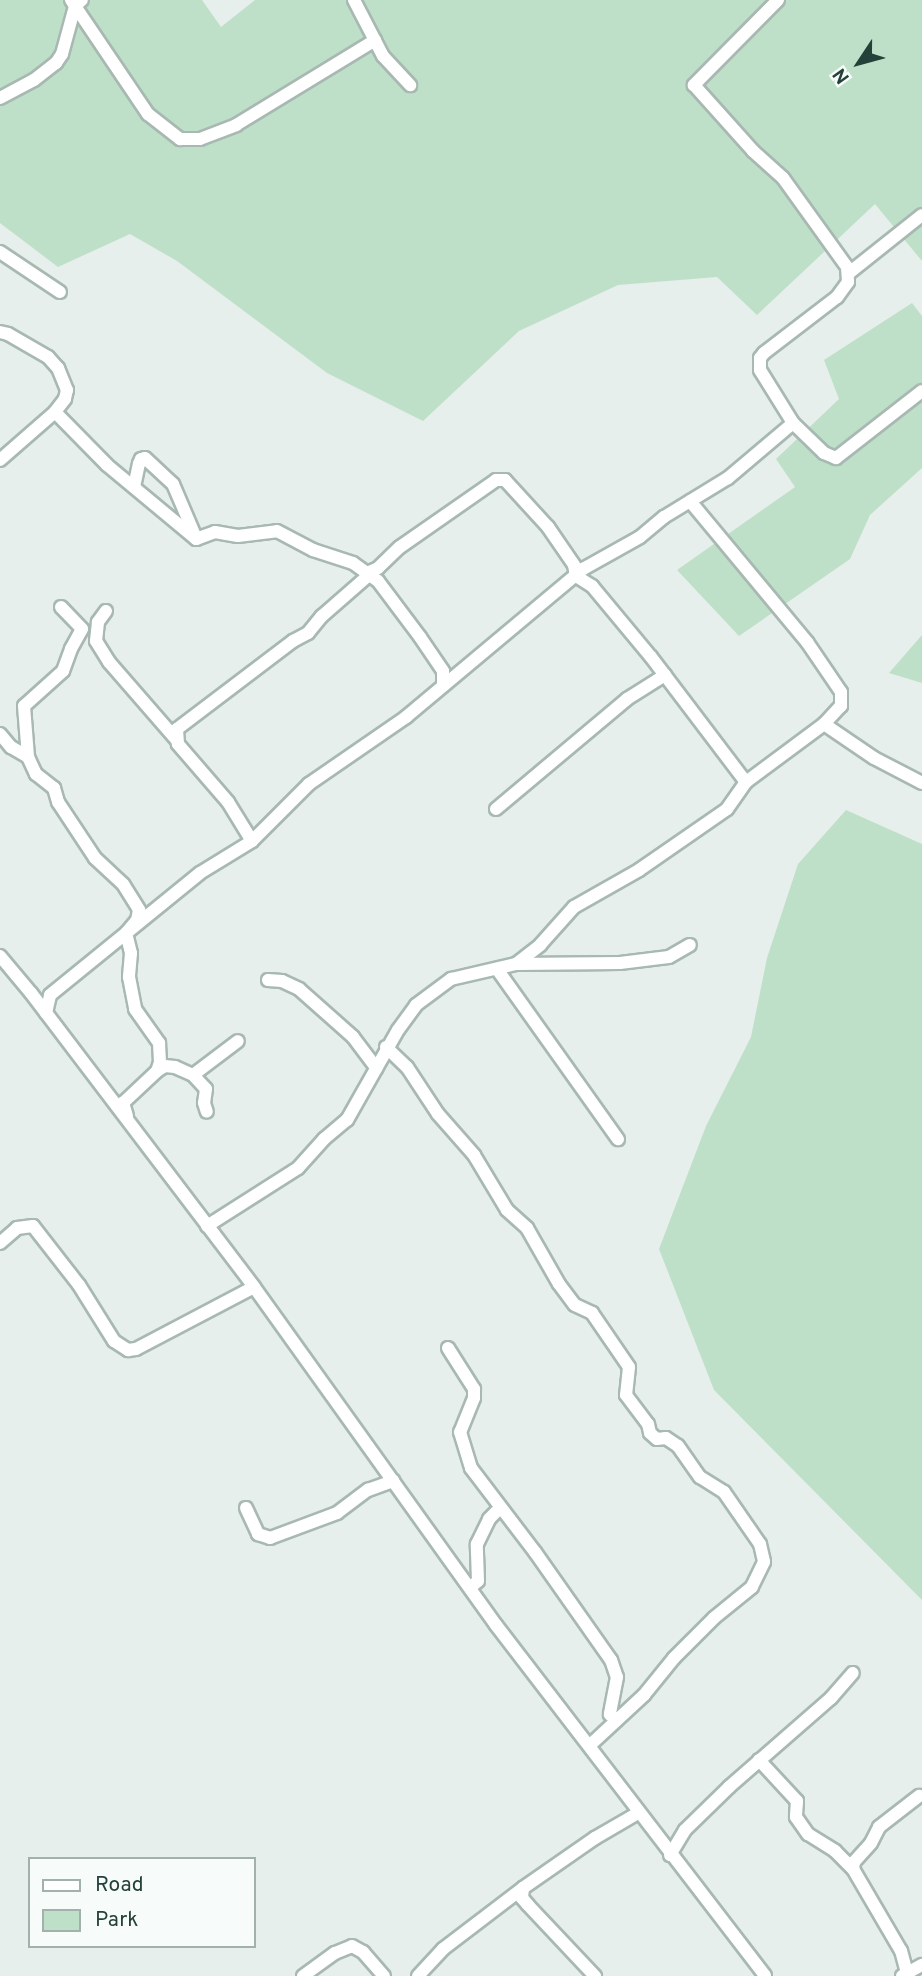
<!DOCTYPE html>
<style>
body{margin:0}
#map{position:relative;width:922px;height:1976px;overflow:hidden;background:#e6efeb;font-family:Overpass,sans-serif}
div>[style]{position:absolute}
.green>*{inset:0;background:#bfe0c8}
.roads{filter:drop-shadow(2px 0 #a8b8b2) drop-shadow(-2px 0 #a8b8b2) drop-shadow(0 2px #a8b8b2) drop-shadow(0 -2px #a8b8b2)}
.street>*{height:12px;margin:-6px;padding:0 6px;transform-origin:6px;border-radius:6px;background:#fff}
span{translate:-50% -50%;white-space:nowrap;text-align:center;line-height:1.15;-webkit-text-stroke:5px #f7fbf9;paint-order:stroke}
.legend{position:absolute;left:28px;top:1857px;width:228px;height:91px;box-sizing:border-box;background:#f7fbf9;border:2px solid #a3b1ad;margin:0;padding:9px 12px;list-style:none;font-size:21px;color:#24423a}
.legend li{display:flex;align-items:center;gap:14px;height:35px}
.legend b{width:35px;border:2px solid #a3b1ad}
.north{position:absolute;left:824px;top:28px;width:70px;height:70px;-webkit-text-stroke:5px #f7fbf9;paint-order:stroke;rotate:234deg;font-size:19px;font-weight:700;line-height:28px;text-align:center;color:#24423a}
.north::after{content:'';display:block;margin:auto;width:24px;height:32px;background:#24423a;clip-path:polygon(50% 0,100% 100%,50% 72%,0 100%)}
</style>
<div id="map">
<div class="green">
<div style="clip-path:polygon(0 0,202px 0,221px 27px,255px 0,922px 0,922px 261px,875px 204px,757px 315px,717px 277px,618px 285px,519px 331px,423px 421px,327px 373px,177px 261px,130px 234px,58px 267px,0 223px)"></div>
<div style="clip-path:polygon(912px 303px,922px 316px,922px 468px,870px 515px,850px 559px,739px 636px,677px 570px,795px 487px,776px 459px,839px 399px,824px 360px)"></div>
<div style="clip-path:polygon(922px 635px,922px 683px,889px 673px)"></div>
<div style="clip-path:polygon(846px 810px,922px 844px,922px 1600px,714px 1390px,659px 1249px,706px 1126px,751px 1037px,767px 958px,798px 864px)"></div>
</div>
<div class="roads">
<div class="street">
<div style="left:71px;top:0;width:138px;rotate:56deg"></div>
<div style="left:148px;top:114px;width:41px;rotate:38deg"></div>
<div style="left:180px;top:139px;width:20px"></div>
<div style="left:200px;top:139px;width:39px;rotate:-21deg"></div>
<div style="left:236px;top:125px;width:163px;rotate:-31.4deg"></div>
<div style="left:354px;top:0;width:63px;rotate:62.6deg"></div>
<div style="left:383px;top:56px;width:40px;rotate:47deg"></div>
<div style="left:778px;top:0;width:120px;rotate:134.7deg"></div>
<div style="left:694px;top:85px;width:89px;rotate:48.2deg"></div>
<div style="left:753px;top:151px;width:40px;rotate:42deg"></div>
<div style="left:783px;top:178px;width:110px;rotate:54.3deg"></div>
<div style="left:847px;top:267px;width:15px;rotate:86deg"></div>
<div style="left:848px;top:282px;width:19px;rotate:126deg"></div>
<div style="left:837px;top:297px;width:92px;rotate:142.5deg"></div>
<div style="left:764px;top:353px;width:6px;rotate:129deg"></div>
<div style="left:760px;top:358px;width:12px;rotate:90deg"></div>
<div style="left:760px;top:370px;width:62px;rotate:58.1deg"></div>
<div style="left:793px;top:423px;width:43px;rotate:44.1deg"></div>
<div style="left:824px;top:453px;width:13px;rotate:23deg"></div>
<div style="left:836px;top:458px;width:109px;rotate:-37.9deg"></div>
<div style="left:0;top:98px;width:38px;rotate:-28deg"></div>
<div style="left:34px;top:80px;width:28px;rotate:-38deg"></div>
<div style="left:56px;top:63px;width:11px;rotate:-56deg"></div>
<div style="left:62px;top:54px;width:50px;rotate:-74.8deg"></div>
<div style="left:75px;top:6px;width:9px;rotate:-41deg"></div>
<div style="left:0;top:252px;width:72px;rotate:33.7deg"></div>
<div style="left:849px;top:273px;width:93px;rotate:-38.5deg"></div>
<div style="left:0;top:332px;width:8px;rotate:14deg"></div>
<div style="left:8px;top:334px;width:46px;rotate:29.9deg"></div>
<div style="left:48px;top:357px;width:15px;rotate:48deg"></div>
<div style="left:58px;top:368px;width:24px;rotate:68deg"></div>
<div style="left:67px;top:390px;width:9px;rotate:103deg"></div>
<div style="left:65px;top:399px;width:16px;rotate:128deg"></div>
<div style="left:55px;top:412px;width:73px;rotate:138.9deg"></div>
<div style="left:55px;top:412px;width:74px;rotate:45.5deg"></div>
<div style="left:107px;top:465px;width:116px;rotate:39.7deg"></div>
<div style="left:134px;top:487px;width:24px;rotate:-78deg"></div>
<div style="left:139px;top:464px;width:5px;rotate:-68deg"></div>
<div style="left:141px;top:459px;width:4px;rotate:-14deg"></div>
<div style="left:145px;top:458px;width:38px;rotate:43deg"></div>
<div style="left:173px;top:484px;width:59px;rotate:66.9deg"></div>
<div style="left:196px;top:539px;width:20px;rotate:-20deg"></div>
<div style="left:215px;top:532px;width:23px;rotate:10deg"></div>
<div style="left:238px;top:536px;width:39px;rotate:-7deg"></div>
<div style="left:277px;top:531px;width:41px;rotate:27.8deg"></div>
<div style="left:313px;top:550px;width:42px;rotate:18deg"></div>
<div style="left:353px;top:563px;width:31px;rotate:36deg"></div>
<div style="left:378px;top:581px;width:70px;rotate:53.1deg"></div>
<div style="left:420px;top:637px;width:41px;rotate:55.9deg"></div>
<div style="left:443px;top:671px;width:14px;rotate:90deg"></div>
<div style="left:367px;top:573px;width:12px;rotate:-24deg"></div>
<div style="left:378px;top:568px;width:30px;rotate:-44deg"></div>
<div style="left:400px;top:547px;width:117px;rotate:-34.9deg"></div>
<div style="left:496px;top:480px;width:9px"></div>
<div style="left:505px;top:480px;width:64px;rotate:47.5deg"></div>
<div style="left:548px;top:527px;width:46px;rotate:55.6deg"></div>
<div style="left:574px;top:565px;width:11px;rotate:80deg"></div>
<div style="left:576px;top:576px;width:19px;rotate:32deg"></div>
<div style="left:592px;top:586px;width:92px;rotate:50.3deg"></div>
<div style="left:651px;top:657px;width:157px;rotate:52.8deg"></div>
<div style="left:61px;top:607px;width:30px;rotate:46deg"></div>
<div style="left:82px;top:629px;width:23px;rotate:119deg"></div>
<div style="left:71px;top:649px;width:23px;rotate:110deg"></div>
<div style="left:63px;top:671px;width:52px;rotate:138.1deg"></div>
<div style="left:24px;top:706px;width:51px;rotate:85.5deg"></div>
<div style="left:28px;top:757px;width:19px;rotate:65deg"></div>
<div style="left:36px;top:774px;width:23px;rotate:38deg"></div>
<div style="left:54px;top:788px;width:15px;rotate:74deg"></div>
<div style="left:58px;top:802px;width:67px;rotate:56.5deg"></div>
<div style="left:95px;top:858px;width:38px;rotate:43deg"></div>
<div style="left:123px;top:884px;width:31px;rotate:58deg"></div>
<div style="left:139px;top:910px;width:10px;rotate:101deg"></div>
<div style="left:137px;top:920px;width:17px;rotate:130deg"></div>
<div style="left:126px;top:933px;width:21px;rotate:76deg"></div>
<div style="left:131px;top:953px;width:24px;rotate:95deg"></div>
<div style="left:129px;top:977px;width:33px;rotate:79deg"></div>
<div style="left:135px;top:1009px;width:42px;rotate:54.8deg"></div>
<div style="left:159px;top:1043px;width:19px;rotate:87deg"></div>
<div style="left:160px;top:1062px;width:9px;rotate:108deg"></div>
<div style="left:106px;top:611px;width:14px;rotate:126deg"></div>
<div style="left:98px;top:622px;width:19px;rotate:96deg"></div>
<div style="left:96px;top:641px;width:25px;rotate:58deg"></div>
<div style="left:109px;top:662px;width:102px;rotate:49deg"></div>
<div style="left:824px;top:724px;width:60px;rotate:34.2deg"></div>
<div style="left:874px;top:758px;width:54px;rotate:27.5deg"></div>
<div style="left:0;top:734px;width:17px;rotate:50deg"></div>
<div style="left:11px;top:747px;width:20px;rotate:30deg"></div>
<div style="left:496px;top:809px;width:171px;rotate:-40deg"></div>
<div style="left:627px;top:699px;width:45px;rotate:-32.3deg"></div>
<div style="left:252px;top:841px;width:46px;rotate:-121.6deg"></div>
<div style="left:228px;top:802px;width:77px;rotate:-130.8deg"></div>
<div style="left:178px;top:744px;width:15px;rotate:-94deg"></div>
<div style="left:177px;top:729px;width:146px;rotate:-37.2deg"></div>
<div style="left:293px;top:641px;width:17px;rotate:-28deg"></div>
<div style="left:308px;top:633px;width:22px;rotate:-51deg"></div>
<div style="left:322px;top:616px;width:62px;rotate:-41.1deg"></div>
<div style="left:0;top:956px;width:48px;rotate:50deg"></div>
<div style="left:31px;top:993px;width:369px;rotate:52.8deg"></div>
<div style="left:254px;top:1287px;width:416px;rotate:54.4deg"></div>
<div style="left:496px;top:1625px;width:442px;rotate:52.5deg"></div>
<div style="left:516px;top:964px;width:31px;rotate:-38deg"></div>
<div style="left:540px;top:945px;width:51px;rotate:-48.2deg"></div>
<div style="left:574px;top:907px;width:75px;rotate:-29.6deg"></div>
<div style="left:639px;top:870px;width:107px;rotate:-34.7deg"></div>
<div style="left:727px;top:809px;width:33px;rotate:-55deg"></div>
<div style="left:746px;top:782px;width:97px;rotate:-36.6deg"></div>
<div style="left:824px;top:724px;width:25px;rotate:-47deg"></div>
<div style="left:841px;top:706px;width:14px;rotate:-90deg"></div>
<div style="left:841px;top:692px;width:60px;rotate:-124.2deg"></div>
<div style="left:807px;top:642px;width:183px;rotate:-129.7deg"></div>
<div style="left:497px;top:969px;width:209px;rotate:54.6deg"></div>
<div style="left:268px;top:980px;width:14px;rotate:4deg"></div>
<div style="left:282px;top:981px;width:19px;rotate:25deg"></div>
<div style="left:299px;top:989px;width:72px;rotate:41.6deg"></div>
<div style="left:353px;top:1037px;width:39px;rotate:53deg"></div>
<div style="left:46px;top:1013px;width:18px;rotate:-77deg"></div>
<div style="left:50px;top:995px;width:193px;rotate:-39.1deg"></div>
<div style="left:200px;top:873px;width:61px;rotate:-31.6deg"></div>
<div style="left:252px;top:841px;width:81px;rotate:-45deg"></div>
<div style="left:309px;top:784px;width:118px;rotate:-34.6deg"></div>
<div style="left:406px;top:717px;width:231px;rotate:-39.9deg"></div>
<div style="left:583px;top:569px;width:65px;rotate:-29.3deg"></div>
<div style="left:640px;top:537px;width:31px;rotate:-40deg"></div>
<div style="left:664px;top:517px;width:75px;rotate:-31.4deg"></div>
<div style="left:728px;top:478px;width:85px;rotate:-40.2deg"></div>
<div style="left:386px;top:1047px;width:29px;rotate:44deg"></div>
<div style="left:407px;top:1067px;width:56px;rotate:56.6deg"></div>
<div style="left:438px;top:1114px;width:55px;rotate:48.7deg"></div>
<div style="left:474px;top:1155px;width:64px;rotate:59deg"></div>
<div style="left:507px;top:1210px;width:27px;rotate:42deg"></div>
<div style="left:527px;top:1228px;width:64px;rotate:60.3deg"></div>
<div style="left:559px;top:1284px;width:26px;rotate:53deg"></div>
<div style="left:575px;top:1305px;width:19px;rotate:25deg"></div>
<div style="left:592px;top:1313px;width:65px;rotate:55.6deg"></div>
<div style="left:629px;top:1367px;width:28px;rotate:96deg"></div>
<div style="left:626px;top:1395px;width:36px;rotate:53deg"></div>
<div style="left:648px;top:1424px;width:9px;rotate:77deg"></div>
<div style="left:650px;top:1433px;width:9px;rotate:41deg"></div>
<div style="left:657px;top:1439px;width:9px;rotate:-6deg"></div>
<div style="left:666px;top:1438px;width:14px;rotate:34deg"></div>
<div style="left:678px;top:1446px;width:38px;rotate:55deg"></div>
<div style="left:700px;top:1477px;width:28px;rotate:32deg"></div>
<div style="left:724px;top:1492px;width:63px;rotate:55.3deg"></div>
<div style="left:760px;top:1544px;width:18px;rotate:77deg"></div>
<div style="left:764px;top:1562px;width:28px;rotate:116deg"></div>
<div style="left:752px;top:1587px;width:49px;rotate:140.8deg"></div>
<div style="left:714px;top:1618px;width:57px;rotate:135deg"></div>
<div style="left:674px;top:1658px;width:48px;rotate:129deg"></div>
<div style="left:644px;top:1695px;width:74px;rotate:137.2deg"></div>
<div style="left:193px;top:1075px;width:19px;rotate:47deg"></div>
<div style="left:206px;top:1089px;width:14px;rotate:98deg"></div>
<div style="left:204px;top:1103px;width:9px;rotate:72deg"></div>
<div style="left:127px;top:1116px;width:14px;rotate:-107deg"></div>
<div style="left:123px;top:1103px;width:47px;rotate:-43.3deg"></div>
<div style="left:157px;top:1071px;width:9px;rotate:-32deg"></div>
<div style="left:165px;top:1066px;width:10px;rotate:6deg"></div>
<div style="left:175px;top:1067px;width:20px;rotate:24deg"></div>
<div style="left:193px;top:1075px;width:56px;rotate:-37.1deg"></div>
<div style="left:207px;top:1226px;width:108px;rotate:-32.5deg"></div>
<div style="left:298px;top:1168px;width:39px;rotate:-48deg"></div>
<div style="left:324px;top:1139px;width:30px;rotate:-40deg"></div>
<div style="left:347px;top:1120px;width:103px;rotate:-60.5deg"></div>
<div style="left:398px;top:1030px;width:31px;rotate:-54deg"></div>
<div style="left:416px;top:1005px;width:44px;rotate:-36.6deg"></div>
<div style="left:451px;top:979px;width:67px;rotate:-13deg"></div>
<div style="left:516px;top:964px;width:104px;rotate:-0.6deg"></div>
<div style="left:620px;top:963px;width:49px;rotate:-7deg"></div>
<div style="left:669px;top:957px;width:24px;rotate:-30deg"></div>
<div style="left:0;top:1243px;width:23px;rotate:-41deg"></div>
<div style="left:17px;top:1228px;width:16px;rotate:-7deg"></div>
<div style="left:33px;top:1226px;width:75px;rotate:52.1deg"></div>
<div style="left:79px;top:1285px;width:66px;rotate:58deg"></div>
<div style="left:114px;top:1341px;width:17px;rotate:33deg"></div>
<div style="left:128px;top:1350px;width:8px;rotate:-7deg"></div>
<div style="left:136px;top:1349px;width:133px;rotate:-27.7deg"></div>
<div style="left:448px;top:1348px;width:49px;rotate:57.6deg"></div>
<div style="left:474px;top:1389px;width:9px;rotate:90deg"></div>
<div style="left:474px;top:1398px;width:37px;rotate:112deg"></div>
<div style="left:460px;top:1432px;width:38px;rotate:73deg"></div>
<div style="left:471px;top:1468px;width:106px;rotate:52.7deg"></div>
<div style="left:535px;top:1552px;width:132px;rotate:54.9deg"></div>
<div style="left:611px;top:1660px;width:18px;rotate:71deg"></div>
<div style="left:617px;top:1677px;width:38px;rotate:101deg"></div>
<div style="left:610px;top:1714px;width:9px;rotate:49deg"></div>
<div style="left:246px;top:1508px;width:29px;rotate:65deg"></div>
<div style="left:258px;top:1534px;width:13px;rotate:18deg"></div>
<div style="left:270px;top:1538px;width:72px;rotate:-20.5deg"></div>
<div style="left:337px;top:1513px;width:39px;rotate:-37deg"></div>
<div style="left:368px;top:1490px;width:27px;rotate:-20deg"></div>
<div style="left:471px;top:1587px;width:9px;rotate:-41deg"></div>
<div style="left:478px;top:1581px;width:37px;rotate:-92deg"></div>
<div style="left:477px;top:1544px;width:28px;rotate:-64deg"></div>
<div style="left:489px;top:1519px;width:14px;rotate:-45deg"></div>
<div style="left:759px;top:1760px;width:56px;rotate:47.2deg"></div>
<div style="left:797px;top:1801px;width:16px;rotate:94deg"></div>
<div style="left:796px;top:1817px;width:21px;rotate:55deg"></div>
<div style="left:808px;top:1834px;width:32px;rotate:32deg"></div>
<div style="left:835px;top:1851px;width:25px;rotate:45deg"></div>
<div style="left:670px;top:1855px;width:29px;rotate:-59deg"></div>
<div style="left:685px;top:1830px;width:62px;rotate:-44.3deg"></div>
<div style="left:729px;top:1787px;width:135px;rotate:-41.1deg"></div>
<div style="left:831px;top:1698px;width:33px;rotate:-49deg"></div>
<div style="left:523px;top:1888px;width:10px;rotate:96deg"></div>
<div style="left:522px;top:1898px;width:9px;rotate:49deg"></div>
<div style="left:528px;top:1905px;width:98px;rotate:46.7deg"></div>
<div style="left:907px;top:1973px;width:23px;rotate:-105deg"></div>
<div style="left:901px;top:1951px;width:95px;rotate:-120.3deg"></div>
<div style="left:853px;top:1869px;width:7px;rotate:-82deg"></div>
<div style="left:854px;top:1862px;width:25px;rotate:-48deg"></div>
<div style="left:871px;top:1843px;width:18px;rotate:-63deg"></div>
<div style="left:879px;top:1827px;width:51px;rotate:-37.8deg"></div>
<div style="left:303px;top:1976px;width:39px;rotate:-36deg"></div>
<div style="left:335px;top:1953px;width:18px;rotate:-22deg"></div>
<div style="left:352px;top:1946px;width:13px;rotate:29deg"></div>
<div style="left:363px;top:1952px;width:32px;rotate:49deg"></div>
<div style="left:418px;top:1976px;width:37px;rotate:-47deg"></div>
<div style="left:443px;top:1949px;width:101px;rotate:-37.3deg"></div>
<div style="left:523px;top:1888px;width:88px;rotate:-34.8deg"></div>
<div style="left:595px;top:1838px;width:50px;rotate:-30.2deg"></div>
<div style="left:902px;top:1976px;width:23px;rotate:-29deg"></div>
</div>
</div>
<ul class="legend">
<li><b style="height:9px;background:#fff"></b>Road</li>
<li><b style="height:19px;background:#bfe0c8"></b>Park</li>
</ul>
<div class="north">N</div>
</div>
